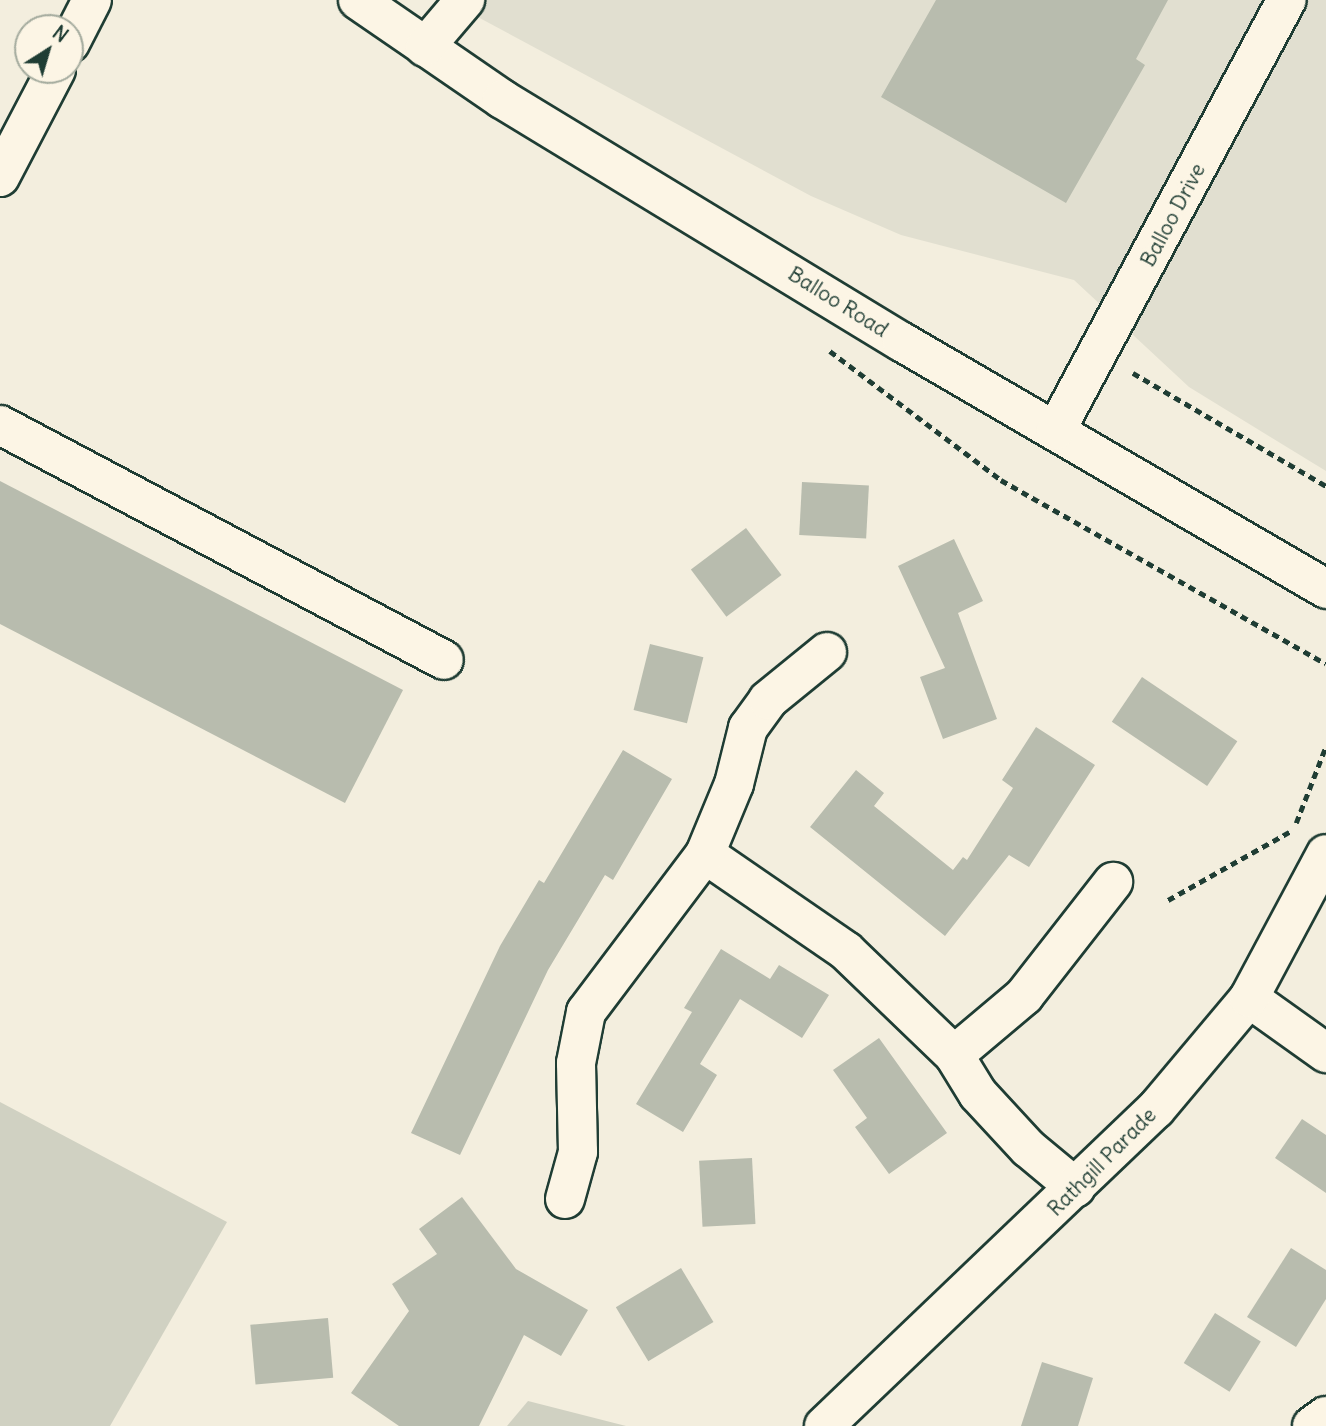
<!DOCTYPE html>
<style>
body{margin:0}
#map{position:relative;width:1326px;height:1426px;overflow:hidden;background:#f3eede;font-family:Delius,sans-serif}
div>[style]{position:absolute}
.built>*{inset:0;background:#e1dfd0}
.green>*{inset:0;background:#d0d1c2}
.building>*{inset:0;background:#b8bcae;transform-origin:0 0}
.path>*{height:4.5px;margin-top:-2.25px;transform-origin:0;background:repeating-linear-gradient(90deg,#1f3d34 0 7px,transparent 0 12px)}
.roads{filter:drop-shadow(2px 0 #1f3d34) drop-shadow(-2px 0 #1f3d34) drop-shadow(0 2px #1f3d34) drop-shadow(0 -2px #1f3d34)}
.minor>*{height:38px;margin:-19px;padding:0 19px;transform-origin:19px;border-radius:19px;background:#fcf5e5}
span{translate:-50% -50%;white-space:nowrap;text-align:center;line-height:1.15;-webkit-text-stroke:7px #fcf5e5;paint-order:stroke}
.street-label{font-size:21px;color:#1f3d34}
.north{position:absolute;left:14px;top:14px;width:70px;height:70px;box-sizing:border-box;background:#fcf5e5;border:2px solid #a4ab9e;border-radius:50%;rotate:37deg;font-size:19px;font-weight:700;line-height:28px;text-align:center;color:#1f3d34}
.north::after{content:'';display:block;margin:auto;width:24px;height:32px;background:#1f3d34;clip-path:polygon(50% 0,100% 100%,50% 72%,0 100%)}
</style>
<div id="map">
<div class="built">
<div style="clip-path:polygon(446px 0,1326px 0,1326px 471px,1189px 387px,1074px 280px,901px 235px,811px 196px)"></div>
</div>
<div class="green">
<div style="clip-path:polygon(0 1102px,227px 1222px,110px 1426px,0 1426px)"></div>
<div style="clip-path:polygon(528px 1401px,626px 1426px,507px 1426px)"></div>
</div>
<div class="building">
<div style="clip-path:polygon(936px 0,1168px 0,1136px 59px,1145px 65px,1066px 203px,881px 97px)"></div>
<div style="clip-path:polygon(0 481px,403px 690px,345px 803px,0 624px)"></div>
<div style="left:802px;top:482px;width:67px;height:53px;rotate:3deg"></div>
<div style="left:746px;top:528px;width:59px;height:69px;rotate:53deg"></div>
<div style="clip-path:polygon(954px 539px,983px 601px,958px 613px,997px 719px,943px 739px,920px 677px,945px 668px,898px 566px)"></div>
<div style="left:650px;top:644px;width:55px;height:68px;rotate:14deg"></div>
<div style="left:1142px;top:677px;width:115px;height:54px;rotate:34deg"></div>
<div style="clip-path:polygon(1036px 727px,1095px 765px,1029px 867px,1009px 855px,945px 936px,810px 827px,856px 770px,884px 793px,874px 806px,953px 870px,963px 857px,967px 860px,1013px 788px,1002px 780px)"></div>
<div style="clip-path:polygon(623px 750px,672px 779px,613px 880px,605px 875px,548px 970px,460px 1155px,411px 1133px,500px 946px,539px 880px,544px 883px)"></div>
<div style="clip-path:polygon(721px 949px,770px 979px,779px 965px,829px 995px,802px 1038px,740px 999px,700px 1064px,717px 1075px,683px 1132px,636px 1104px,692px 1012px,684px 1008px)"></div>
<div style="clip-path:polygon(879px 1038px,947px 1133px,889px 1174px,855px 1127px,867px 1118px,833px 1070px)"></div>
<div style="clip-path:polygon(1302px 1119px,1326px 1135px,1326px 1193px,1275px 1158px)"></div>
<div style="left:752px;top:1158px;width:66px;height:53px;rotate:87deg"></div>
<div style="clip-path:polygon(462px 1197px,516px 1269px,588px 1310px,561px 1356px,524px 1335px,479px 1426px,399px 1426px,351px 1393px,409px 1311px,392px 1284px,437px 1254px,419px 1229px)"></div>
<div style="clip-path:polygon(1291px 1248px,1326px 1270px,1326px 1299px,1296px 1347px,1247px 1317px)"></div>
<div style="left:681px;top:1268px;width:63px;height:76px;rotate:59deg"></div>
<div style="left:1215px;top:1313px;width:54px;height:59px;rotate:32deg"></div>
<div style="left:328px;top:1318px;width:60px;height:78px;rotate:85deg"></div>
<div style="clip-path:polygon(1042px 1362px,1093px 1378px,1078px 1426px,1021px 1426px)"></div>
</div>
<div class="path">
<div style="left:830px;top:351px;width:214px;rotate:37deg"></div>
<div style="left:1001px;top:480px;width:373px;rotate:29.5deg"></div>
<div style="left:1133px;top:373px;width:224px;rotate:30.3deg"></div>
<div style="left:1296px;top:823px;width:83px;rotate:-68.7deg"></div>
<div style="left:1168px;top:900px;width:139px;rotate:-29.3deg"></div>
</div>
<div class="roads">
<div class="minor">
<div style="left:358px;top:0;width:175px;rotate:34.5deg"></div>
<div style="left:502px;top:99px;width:468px;rotate:31.3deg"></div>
<div style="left:902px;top:342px;width:491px;rotate:30.2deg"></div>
<div style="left:70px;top:43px;width:48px;rotate:-62.9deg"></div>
<div style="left:425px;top:47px;width:62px;rotate:-49.6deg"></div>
<div style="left:0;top:177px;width:121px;rotate:-62.4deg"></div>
<div style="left:0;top:425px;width:502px;rotate:27.89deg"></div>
<div style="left:1056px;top:430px;width:488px;rotate:-61.8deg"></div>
<div style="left:705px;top:854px;width:171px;rotate:34.5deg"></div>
<div style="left:846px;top:951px;width:150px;rotate:43.9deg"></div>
<div style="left:954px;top:1055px;width:46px;rotate:58.4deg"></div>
<div style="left:978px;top:1094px;width:74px;rotate:47.2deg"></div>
<div style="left:1028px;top:1148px;width:62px;rotate:39.8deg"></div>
<div style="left:1249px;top:998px;width:95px;rotate:35.5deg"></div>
<div style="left:954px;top:1055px;width:92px;rotate:-40.1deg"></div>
<div style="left:1024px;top:996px;width:145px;rotate:-52deg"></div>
<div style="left:565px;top:1199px;width:49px;rotate:-74.5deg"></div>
<div style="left:578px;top:1152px;width:89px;rotate:-91.3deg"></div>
<div style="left:576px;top:1063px;width:52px;rotate:-78.9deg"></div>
<div style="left:586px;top:1012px;width:198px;rotate:-53deg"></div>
<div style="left:705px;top:854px;width:76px;rotate:-67.5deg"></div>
<div style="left:734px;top:784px;width:58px;rotate:-76deg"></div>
<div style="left:748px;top:728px;width:34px;rotate:-54deg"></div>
<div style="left:768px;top:700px;width:76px;rotate:-39.1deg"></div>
<div style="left:824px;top:1426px;width:459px;rotate:-43.7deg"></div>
<div style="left:1156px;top:1109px;width:145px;rotate:-50deg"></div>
<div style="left:1249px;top:998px;width:163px;rotate:-61.9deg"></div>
<div style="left:1312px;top:1426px;width:17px;rotate:-36deg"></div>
</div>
</div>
<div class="street-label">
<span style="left:1173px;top:215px;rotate:-62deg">Balloo Drive</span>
<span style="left:838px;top:302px;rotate:32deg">Balloo Road</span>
<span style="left:1102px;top:1162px;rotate:-45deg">Rathgill Parade</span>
</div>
<div class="north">N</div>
</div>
